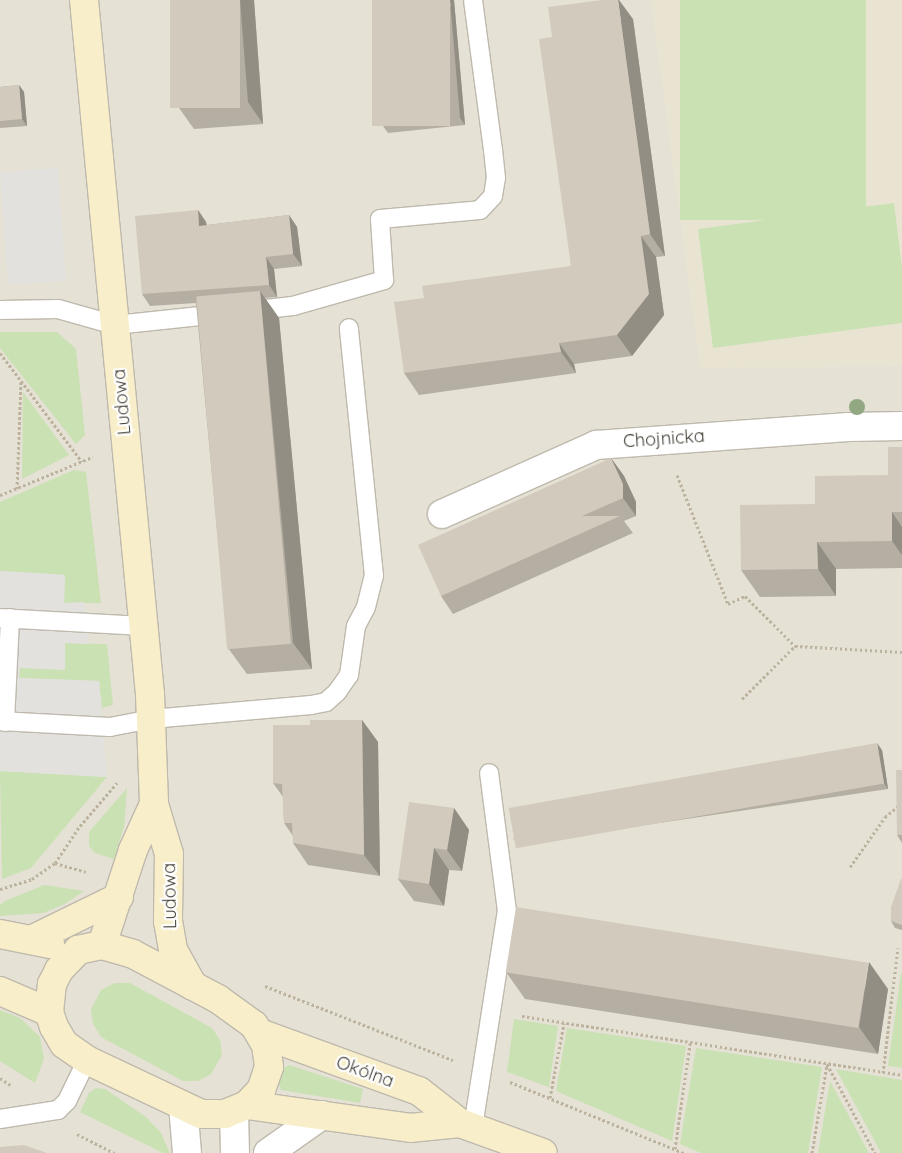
<!DOCTYPE html>
<meta charset="utf-8">
<style>
body{margin:0}
#map{position:relative;width:902px;height:1153px;overflow:hidden;background:#f1efe7;font-family:Quicksand,sans-serif}
div>[style]{position:absolute}
.residential>*{inset:0;background:#e5e1d5;transform-origin:0 0}
.education>*{inset:0;background:#e9e4d2}
.green>*{inset:0;background:#cae1b4;transform-origin:0 0}
.parking>*{inset:0;background:#e3e1de;transform-origin:0 0}
.path>*{height:3px;margin-top:-1.5px;transform-origin:0;background:repeating-linear-gradient(90deg,#bcb29d 0 2.5px,transparent 0 5px)}
.roads{filter:drop-shadow(1px 0 #bfb9ad) drop-shadow(-1px 0 #bfb9ad) drop-shadow(0 1px #bfb9ad) drop-shadow(0 -1px #bfb9ad)}
.lane>*{height:18px;margin:-9px;padding:0 9px;transform-origin:9px;border-radius:9px;background:#fff}
.street>*{height:28px;margin:-14px;padding:0 14px;transform-origin:14px;border-radius:14px;background:#fff}
.secondary>*{height:28px;margin:-14px;padding:0 14px;transform-origin:14px;border-radius:14px;background:#f8efca}
.trees>*{width:16px;height:16px;margin:-8px;border-radius:50%;background:#92a882}
.wall>*{inset:0;background:#b5afa3}
.shaded-wall>*{inset:0;background:#938e84}
.building>*{inset:0;background:#d2cbbd;transform-origin:0 0}
span{translate:-50% -50%;white-space:nowrap;text-align:center;line-height:1.15;-webkit-text-stroke:4.5px #fff;paint-order:stroke}
.street-label{font-size:18px;color:#433f36}
</style>
<div id="map">
<div class="residential">
<div style="left:0;top:0;width:902px;height:1153px"></div>
</div>
<div class="education">
<div style="clip-path:polygon(651px 0,902px 0,902px 366px,700px 368px)"></div>
</div>
<div class="green">
<div style="left:680px;top:0;width:186px;height:220px"></div>
<div style="clip-path:polygon(894px 203px,902px 268px,902px 323px,713px 348px,698px 229px)"></div>
<div style="clip-path:polygon(0 332px,57px 332px,76px 349px,85px 435px,76px 444px,0 348px)"></div>
<div style="clip-path:polygon(23px 392px,69px 455px,22px 479px)"></div>
<div style="clip-path:polygon(74px 470px,86px 472px,101px 603px,64px 603px,65px 575px,0 571px,0 502px)"></div>
<div style="clip-path:polygon(65px 643px,107px 644px,113px 705px,102px 708px,99px 681px,19px 678px,19px 668px)"></div>
<div style="clip-path:polygon(0 771px,107px 777px,31px 868px,2px 879px)"></div>
<div style="clip-path:polygon(127px 788px,124px 827px,114px 859px,95px 853px,89px 846px,89px 832px)"></div>
<div style="clip-path:polygon(44px 885px,84px 891px,63px 905px,43px 913px,0 916px,0 905px,5px 901px)"></div>
<div style="clip-path:polygon(901px 973px,902px 973px,902px 1068px,888px 1066px)"></div>
<div style="clip-path:polygon(115px 983px,130px 983px,212px 1028px,220px 1040px,222px 1055px,211px 1074px,198px 1081px,183px 1081px,101px 1037px,93px 1024px,91px 1009px,101px 990px)"></div>
<div style="clip-path:polygon(0 1010px,20px 1018px,40px 1037px,44px 1059px,35px 1083px,0 1061px)"></div>
<div style="clip-path:polygon(514px 1019px,558px 1026px,549px 1087px,507px 1072px)"></div>
<div style="clip-path:polygon(567px 1028px,686px 1046px,672px 1141px,556px 1091px)"></div>
<div style="clip-path:polygon(696px 1048px,822px 1067px,808px 1153px,701px 1153px,680px 1144px)"></div>
<div style="clip-path:polygon(289px 1065px,363px 1089px,360px 1103px,281px 1090px,279px 1084px,282px 1069px)"></div>
<div style="clip-path:polygon(836px 1069px,902px 1080px,902px 1153px,881px 1153px)"></div>
<div style="clip-path:polygon(830px 1081px,869px 1153px,818px 1153px)"></div>
<div style="clip-path:polygon(96px 1088px,105px 1089px,146px 1117px,161px 1133px,170px 1153px,163px 1153px,80px 1112px,89px 1093px)"></div>
</div>
<div class="parking">
<div style="left:58px;top:168px;width:113px;height:58px;rotate:86deg"></div>
<div style="clip-path:polygon(0 571px,65px 575px,64px 603px,84px 602px,89px 644px,65px 643px,65px 670px,20px 668px,19px 678px,99px 681px,107px 777px,0 771px)"></div>
</div>
<div class="path">
<div style="left:0;top:353px;width:136px;rotate:53deg"></div>
<div style="left:677px;top:475px;width:139px;rotate:68.4deg"></div>
<div style="left:728px;top:604px;width:19px;rotate:-25deg"></div>
<div style="left:745px;top:596px;width:71px;rotate:45deg"></div>
<div style="left:795px;top:646px;width:107px;rotate:3.2deg"></div>
<div style="left:17px;top:489px;width:107px;rotate:-87.9deg"></div>
<div style="left:0;top:495px;width:100px;rotate:-22.4deg"></div>
<div style="left:742px;top:699px;width:75px;rotate:-45deg"></div>
<div style="left:55px;top:863px;width:32px;rotate:16deg"></div>
<div style="left:850px;top:867px;width:61px;rotate:-55deg"></div>
<div style="left:885px;top:817px;width:22px;rotate:-39deg"></div>
<div style="left:0;top:889px;width:34px;rotate:-17deg"></div>
<div style="left:32px;top:879px;width:28px;rotate:-35deg"></div>
<div style="left:55px;top:863px;width:45px;rotate:-56deg"></div>
<div style="left:80px;top:826px;width:57px;rotate:-49.3deg"></div>
<div style="left:265px;top:986px;width:202px;rotate:21.5deg"></div>
<div style="left:522px;top:1016px;width:385px;rotate:8.8deg"></div>
<div style="left:827px;top:1064px;width:101px;rotate:61.7deg"></div>
<div style="left:883px;top:1073px;width:126px;rotate:-83.2deg"></div>
<div style="left:0;top:1078px;width:14px;rotate:34deg"></div>
<div style="left:510px;top:1082px;width:188px;rotate:22.2deg"></div>
<div style="left:550px;top:1098px;width:76px;rotate:-79.4deg"></div>
<div style="left:77px;top:1134px;width:42px;rotate:27.2deg"></div>
<div style="left:675px;top:1149px;width:107px;rotate:-81.9deg"></div>
<div style="left:812px;top:1153px;width:90px;rotate:-80.4deg"></div>
</div>
<div class="roads">
<div class="lane">
<div style="left:0;top:310px;width:58px;rotate:-1deg"></div>
<div style="left:58px;top:309px;width:59px;rotate:15.7deg"></div>
<div style="left:115px;top:325px;width:105px;rotate:-6deg"></div>
<div style="left:248px;top:311px;width:45px;rotate:-6.3deg"></div>
<div style="left:293px;top:306px;width:95px;rotate:-15.9deg"></div>
<div style="left:384px;top:280px;width:61px;rotate:-93.8deg"></div>
<div style="left:380px;top:219px;width:100px;rotate:-5.1deg"></div>
<div style="left:480px;top:210px;width:19px;rotate:-47deg"></div>
<div style="left:493px;top:196px;width:18px;rotate:-81deg"></div>
<div style="left:496px;top:178px;width:28px;rotate:-96deg"></div>
<div style="left:493px;top:150px;width:151px;rotate:-97.6deg"></div>
<div style="left:0;top:618px;width:143px;rotate:3.2deg"></div>
<div style="left:0;top:721px;width:110px;rotate:3.1deg"></div>
<div style="left:110px;top:727px;width:42px;rotate:-11deg"></div>
<div style="left:151px;top:719px;width:161px;rotate:-5deg"></div>
<div style="left:311px;top:705px;width:15px;rotate:-11deg"></div>
<div style="left:326px;top:702px;width:15px;rotate:-42deg"></div>
<div style="left:337px;top:692px;width:21px;rotate:-55deg"></div>
<div style="left:349px;top:675px;width:49px;rotate:-81.9deg"></div>
<div style="left:356px;top:626px;width:21px;rotate:-62deg"></div>
<div style="left:366px;top:607px;width:32px;rotate:-76deg"></div>
<div style="left:374px;top:576px;width:249px;rotate:-95.8deg"></div>
<div style="left:5px;top:722px;width:104px;rotate:-87.2deg"></div>
<div style="left:0;top:1119px;width:59px;rotate:-8.8deg"></div>
<div style="left:58px;top:1110px;width:13px;rotate:-45deg"></div>
<div style="left:67px;top:1101px;width:46px;rotate:-64deg"></div>
<div style="left:473px;top:1127px;width:219px;rotate:-81.1deg"></div>
<div style="left:507px;top:911px;width:139px;rotate:-97.4deg"></div>
</div>
<div class="street">
<div style="left:442px;top:514px;width:169px;rotate:-24.1deg"></div>
<div style="left:596px;top:445px;width:253px;rotate:-4.1deg"></div>
<div style="left:848px;top:427px;width:54px;rotate:-1.1deg"></div>
<div style="left:183px;top:1106px;width:47px;rotate:85.1deg"></div>
<div style="left:234px;top:1112px;width:41px;rotate:88.6deg"></div>
<div style="left:268px;top:1153px;width:66px;rotate:-35.1deg"></div>
</div>
<div class="secondary">
<div style="left:84px;top:0;width:697px;rotate:84.57deg"></div>
<div style="left:150px;top:694px;width:110px;rotate:87.9deg"></div>
<div style="left:154px;top:804px;width:52px;rotate:73.3deg"></div>
<div style="left:169px;top:854px;width:67px;rotate:90.9deg"></div>
<div style="left:168px;top:921px;width:29px;rotate:80deg"></div>
<div style="left:173px;top:950px;width:41px;rotate:60.9deg"></div>
<div style="left:0;top:934px;width:51px;rotate:11.3deg"></div>
<div style="left:31px;top:940px;width:98px;rotate:-26deg"></div>
<div style="left:102px;top:945px;width:32px;rotate:16deg"></div>
<div style="left:133px;top:954px;width:96px;rotate:27.9deg"></div>
<div style="left:218px;top:999px;width:44px;rotate:35.8deg"></div>
<div style="left:254px;top:1025px;width:23px;rotate:59deg"></div>
<div style="left:266px;top:1045px;width:22px;rotate:82deg"></div>
<div style="left:269px;top:1067px;width:24px;rotate:109deg"></div>
<div style="left:261px;top:1090px;width:21px;rotate:133deg"></div>
<div style="left:247px;top:1105px;width:24px;rotate:158deg"></div>
<div style="left:225px;top:1114px;width:24px;rotate:180deg"></div>
<div style="left:201px;top:1114px;width:126px;rotate:-154.7deg"></div>
<div style="left:87px;top:1060px;width:28px;rotate:-145deg"></div>
<div style="left:64px;top:1044px;width:20px;rotate:-120deg"></div>
<div style="left:54px;top:1027px;width:16px;rotate:-108deg"></div>
<div style="left:49px;top:1012px;width:28px;rotate:-84deg"></div>
<div style="left:52px;top:984px;width:16px;rotate:-63deg"></div>
<div style="left:59px;top:970px;width:28px;rotate:-46deg"></div>
<div style="left:78px;top:950px;width:25px;rotate:-12deg"></div>
<div style="left:102px;top:945px;width:100px;rotate:-71.9deg"></div>
<div style="left:133px;top:850px;width:51px;rotate:-65.5deg"></div>
<div style="left:0;top:991px;width:53px;rotate:23.2deg"></div>
<div style="left:262px;top:1034px;width:167px;rotate:20deg"></div>
<div style="left:419px;top:1091px;width:52px;rotate:38deg"></div>
<div style="left:460px;top:1123px;width:88px;rotate:19.9deg"></div>
<div style="left:247px;top:1105px;width:165px;rotate:8deg"></div>
<div style="left:410px;top:1128px;width:50px;rotate:-5.7deg"></div>
</div>
</div>
<div class="trees">
<div style="left:857px;top:407px"></div>
</div>
<div class="wall">
<div style="clip-path:polygon(170px 0,254px 0,263px 124px,194px 129px,179px 108px)"></div>
<div style="clip-path:polygon(454px 0,465px 125px,388px 133px,383px 126px)"></div>
<div style="clip-path:polygon(633px 19px,665px 256px,656px 257px,664px 315px,632px 356px,574px 364px,576px 373px,419px 395px,404px 373px,424px 298px,571px 266px,552px 37px)"></div>
<div style="clip-path:polygon(19px 85px,24px 92px,27px 126px,0 128px,0 87px)"></div>
<div style="clip-path:polygon(198px 210px,206px 222px,207px 225px,289px 215px,297px 227px,302px 266px,274px 269px,277px 297px,265px 298px,279px 318px,312px 669px,247px 674px,228px 648px,196px 303px,150px 306px,142px 294px)"></div>
<div style="clip-path:polygon(902px 447px,902px 568px,836px 569px,836px 596px,760px 597px,741px 570px,815px 504px,888px 475px)"></div>
<div style="clip-path:polygon(611px 458px,624px 476px,636px 502px,636px 516px,624px 521px,633px 533px,453px 614px,441px 596px)"></div>
<div style="clip-path:polygon(362px 720px,378px 742px,380px 876px,308px 865px,293px 843px,293px 836px,284px 823px,283px 797px,273px 783px,310px 725px)"></div>
<div style="clip-path:polygon(882px 750px,888px 789px,518px 844px,513px 838px)"></div>
<div style="clip-path:polygon(902px 770px,902px 843px,897px 835px)"></div>
<div style="clip-path:polygon(454px 808px,469px 830px,462px 871px,449px 870px,444px 906px,414px 901px,398px 879px)"></div>
<div style="clip-path:polygon(902px 879px,902px 930px,895px 928px,891px 921px)"></div>
<div style="clip-path:polygon(506px 972px,888px 989px,878px 1054px,525px 999px)"></div>
</div>
<div class="shaded-wall">
<div style="clip-path:polygon(240px 0,254px 0,263px 124px,248px 102px)"></div>
<div style="clip-path:polygon(450px 0,454px 0,465px 125px,460px 118px)"></div>
<div style="clip-path:polygon(618px 0,619px 0,633px 19px,665px 256px,650px 234px)"></div>
<div style="clip-path:polygon(19px 85px,24px 92px,27px 126px,22px 119px)"></div>
<div style="clip-path:polygon(198px 210px,206px 222px,208px 237px,199px 226px)"></div>
<div style="clip-path:polygon(289px 215px,297px 227px,302px 266px,293px 254px)"></div>
<div style="clip-path:polygon(641px 236px,656px 257px,664px 315px,632px 356px,617px 335px)"></div>
<div style="clip-path:polygon(266px 257px,274px 269px,277px 297px,269px 285px)"></div>
<div style="clip-path:polygon(260px 291px,279px 318px,312px 669px,293px 643px)"></div>
<div style="clip-path:polygon(559px 343px,574px 364px,576px 373px,561px 352px)"></div>
<div style="clip-path:polygon(611px 458px,624px 476px,636px 502px,636px 516px,623px 498px)"></div>
<div style="clip-path:polygon(892px 512px,902px 527px,902px 555px,892px 541px)"></div>
<div style="clip-path:polygon(817px 542px,836px 569px,836px 596px,818px 569px)"></div>
<div style="clip-path:polygon(362px 720px,378px 742px,380px 876px,364px 855px)"></div>
<div style="clip-path:polygon(877px 743px,882px 750px,888px 789px,884px 783px)"></div>
<div style="clip-path:polygon(454px 808px,469px 830px,462px 871px,447px 850px)"></div>
<div style="clip-path:polygon(434px 848px,449px 870px,444px 906px,429px 884px)"></div>
<div style="clip-path:polygon(869px 962px,888px 989px,878px 1054px,859px 1027px)"></div>
</div>
<div class="building">
<div style="left:170px;top:0;width:70px;height:108px"></div>
<div style="left:372px;top:0;width:78px;height:126px"></div>
<div style="clip-path:polygon(602px 0,618px 0,650px 234px,641px 236px,649px 294px,617px 335px,559px 343px,561px 352px,404px 373px,394px 302px,424px 298px,422px 286px,571px 266px,539px 39px,552px 37px,548px 7px)"></div>
<div style="clip-path:polygon(19px 85px,22px 119px,0 121px,0 87px)"></div>
<div style="clip-path:polygon(198px 210px,199px 226px,289px 215px,293px 254px,266px 257px,269px 285px,142px 294px,135px 216px)"></div>
<div style="left:260px;top:291px;width:354px;height:64px;rotate:85deg"></div>
<div style="clip-path:polygon(888px 447px,902px 447px,902px 512px,892px 512px,892px 541px,817px 542px,818px 569px,741px 570px,740px 505px,815px 504px,815px 476px,888px 475px)"></div>
<div style="clip-path:polygon(611px 458px,623px 484px,623px 498px,582px 516px,620px 516px,441px 596px,418px 545px)"></div>
<div style="clip-path:polygon(310px 720px,362px 720px,364px 855px,293px 843px,292px 823px,284px 823px,282px 784px,273px 783px,273px 725px,310px 725px)"></div>
<div style="left:877px;top:743px;width:41px;height:374px;rotate:80deg"></div>
<div style="clip-path:polygon(896px 770px,902px 770px,902px 835px,897px 835px)"></div>
<div style="clip-path:polygon(409px 802px,454px 808px,447px 850px,434px 848px,429px 884px,398px 879px)"></div>
<div style="clip-path:polygon(901px 879px,902px 879px,902px 925px,891px 921px,891px 907px)"></div>
<div style="left:516px;top:907px;width:357px;height:66px;rotate:9deg"></div>
<div style="clip-path:polygon(24px 1145px,47px 1153px,0 1153px,0 1147px)"></div>
</div>
<div class="street-label">
<span style="left:122px;top:402px;rotate:-95deg">Ludowa</span>
<span style="left:664px;top:439px;rotate:-4deg">Chojnicka</span>
<span style="left:170px;top:896px;rotate:-91deg">Ludowa</span>
<span style="left:365px;top:1072px;rotate:20deg">Okólna</span>
</div>
</div>
